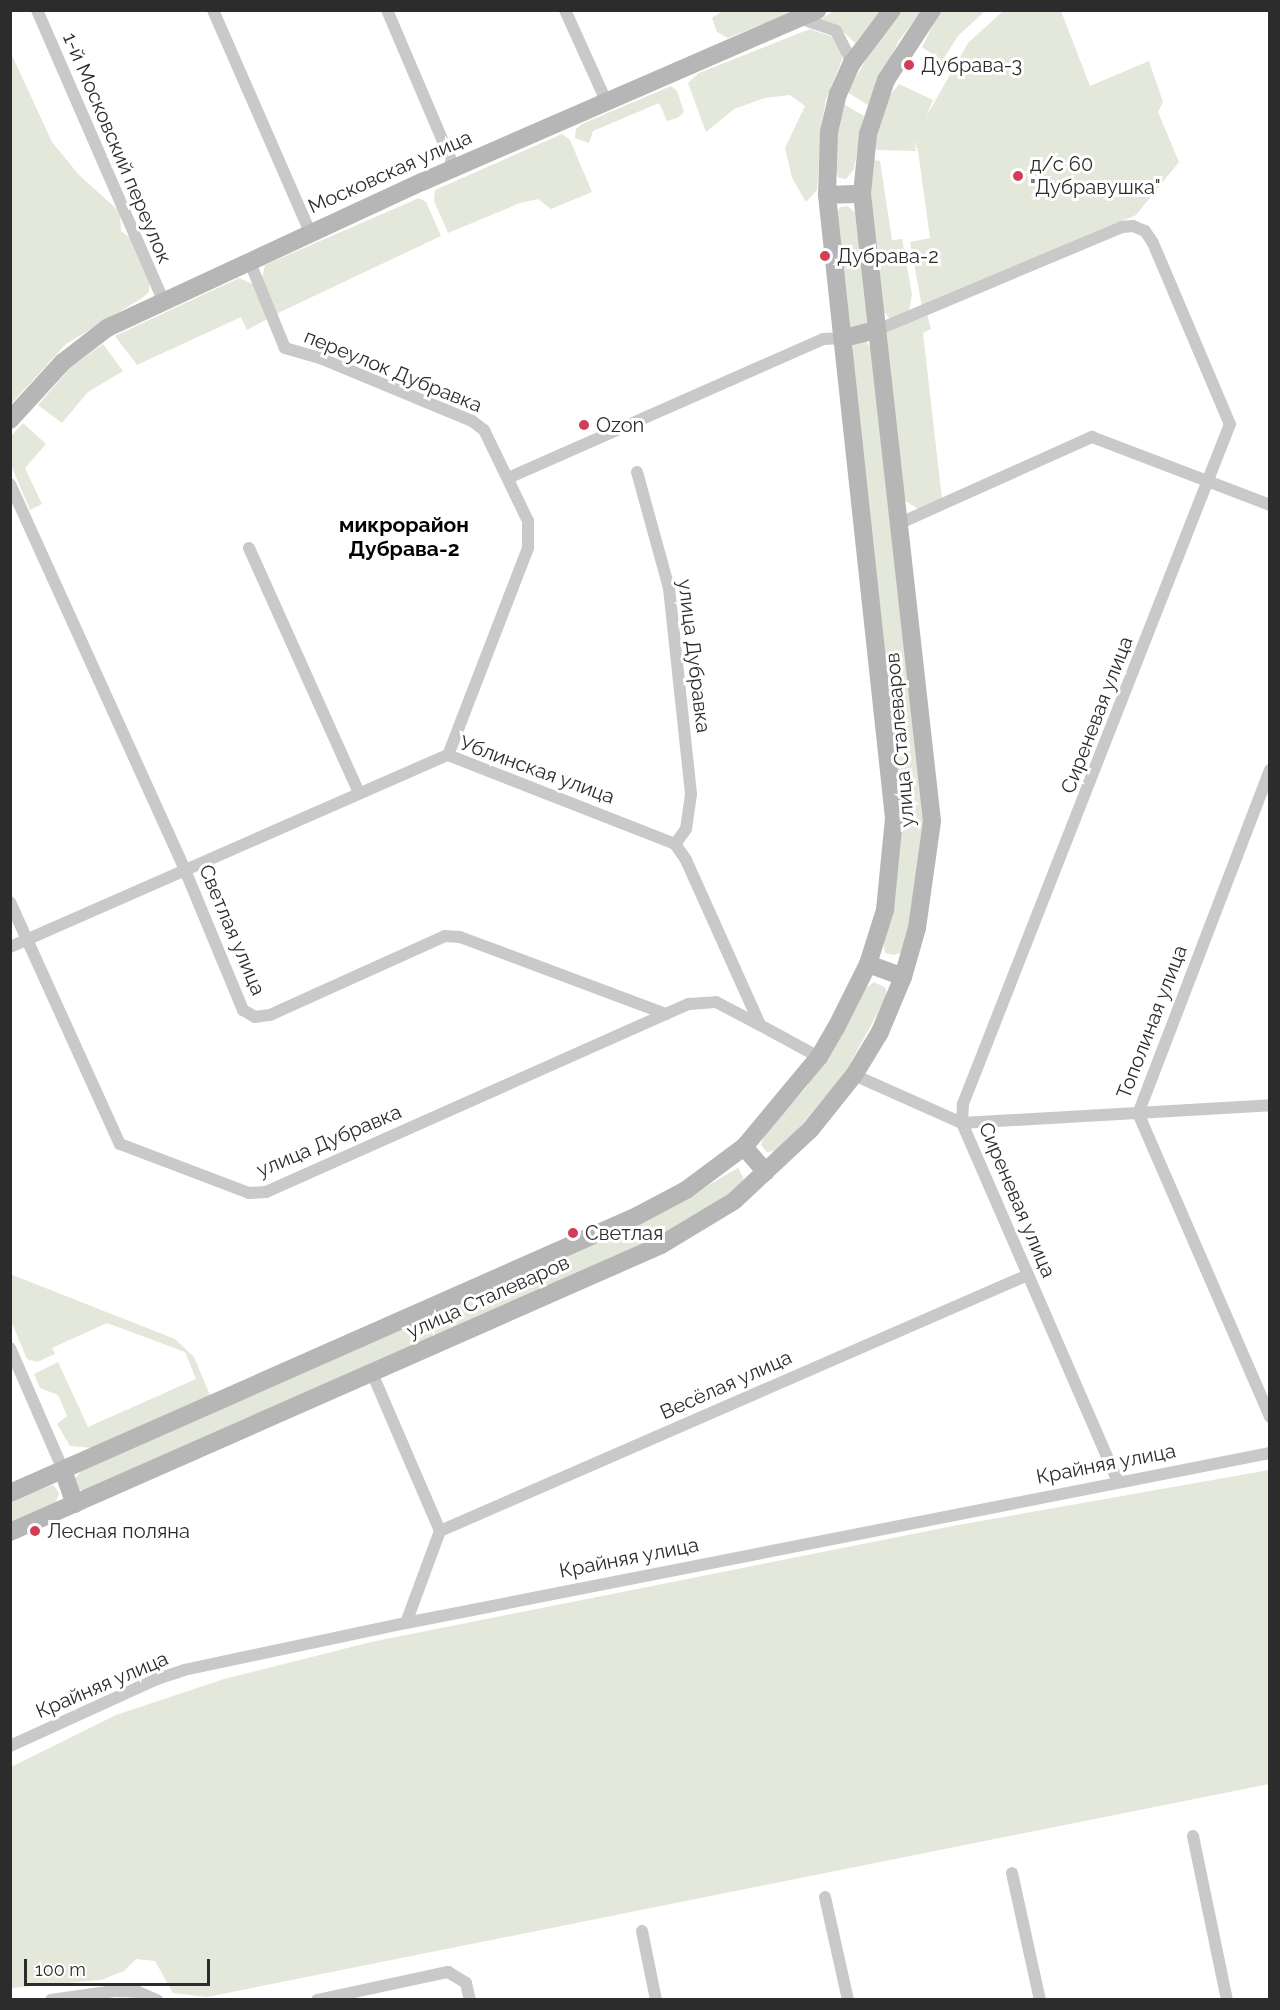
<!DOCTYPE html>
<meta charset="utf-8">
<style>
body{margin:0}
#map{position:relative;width:1280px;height:2010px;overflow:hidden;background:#fff;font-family:Raleway,sans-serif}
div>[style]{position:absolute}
.green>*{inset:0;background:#e3e8da}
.street>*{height:12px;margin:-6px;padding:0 6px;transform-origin:6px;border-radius:6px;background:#c9c9c9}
.secondary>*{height:18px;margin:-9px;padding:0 9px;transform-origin:9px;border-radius:9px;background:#b6b6b6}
.dots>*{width:16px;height:16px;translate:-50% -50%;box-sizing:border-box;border:3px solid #fff;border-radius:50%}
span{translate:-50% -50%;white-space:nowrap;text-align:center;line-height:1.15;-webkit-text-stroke:6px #fff;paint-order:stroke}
.poi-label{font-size:20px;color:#2c2c2c}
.left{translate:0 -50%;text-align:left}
.street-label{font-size:20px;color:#2c2c2c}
.neighbourhood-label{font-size:21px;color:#000;font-weight:700}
.frame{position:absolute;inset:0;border:12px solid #2c2c2c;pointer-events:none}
.scale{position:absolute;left:24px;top:1959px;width:186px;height:27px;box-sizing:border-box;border:3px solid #2c2c2c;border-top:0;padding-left:8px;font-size:18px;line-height:21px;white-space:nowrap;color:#2c2c2c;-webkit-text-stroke:4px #fff;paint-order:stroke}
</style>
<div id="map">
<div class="green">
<div style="clip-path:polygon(722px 11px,795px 11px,728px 38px,717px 32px,712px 18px)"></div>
<div style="clip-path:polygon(834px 11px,880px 11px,855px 43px,835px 24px,820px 19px)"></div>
<div style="clip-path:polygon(901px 11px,921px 11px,898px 42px,868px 105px,847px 92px,882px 33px)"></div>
<div style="clip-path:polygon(940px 11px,985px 11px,958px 36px,942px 61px,922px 47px)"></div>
<div style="clip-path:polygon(1003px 11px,1061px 11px,1090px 86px,1149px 61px,1163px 102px,1158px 112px,1179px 162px,1136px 215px,922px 307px,910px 242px,930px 238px,918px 151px,914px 140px,916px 151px,877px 150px,873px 143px,888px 98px,899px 84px,933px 100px,926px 117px,968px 43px)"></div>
<div style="clip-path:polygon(810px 29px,833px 37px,842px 51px,842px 60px,826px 99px,821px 129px,817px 190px,806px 202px,792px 178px,785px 148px,805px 106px,790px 95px,765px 98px,734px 109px,706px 132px,688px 83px,699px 73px)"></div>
<div style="clip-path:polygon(10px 51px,52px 142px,79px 175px,120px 212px,121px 231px,133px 240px,150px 279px,149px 292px,142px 298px,66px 344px,11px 404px)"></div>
<div style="clip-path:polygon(671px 86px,677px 91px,684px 112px,677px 118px,667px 121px,659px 103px,593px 131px,589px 143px,575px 138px,576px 129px,582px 124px)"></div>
<div style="clip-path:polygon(842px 103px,864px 116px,854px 169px,846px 179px,839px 178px,833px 166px)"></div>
<div style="clip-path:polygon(562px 134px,570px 140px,592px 192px,551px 209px,538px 199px,520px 203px,448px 233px,434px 201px,435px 190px)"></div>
<div style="clip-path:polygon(874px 160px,880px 161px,892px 240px,902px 239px,912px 294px,909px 312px,891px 320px,883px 311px,869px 184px)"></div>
<div style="clip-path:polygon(419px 198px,426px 202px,441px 236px,276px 314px,262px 279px,265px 265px)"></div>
<div style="clip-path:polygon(848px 206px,855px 213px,869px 325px,856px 330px,850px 327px,835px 215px,840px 207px)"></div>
<div style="clip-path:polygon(239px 278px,253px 284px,269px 318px,247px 330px,241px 317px,137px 365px,115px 336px)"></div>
<div style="clip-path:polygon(927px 314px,931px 329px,923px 333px,942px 499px,918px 509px,904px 500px,886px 333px)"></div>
<div style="clip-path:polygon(864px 340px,871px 347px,924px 818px,913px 913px,902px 952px,894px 955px,885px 953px,883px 940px,893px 910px,851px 351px,855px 342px)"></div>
<div style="clip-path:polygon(103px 344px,123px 371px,88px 392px,62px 423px,38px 405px,71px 367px)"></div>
<div style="clip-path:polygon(23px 423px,46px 444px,25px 468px,42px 504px,30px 510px,11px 465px,11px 436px)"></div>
<div style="clip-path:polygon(874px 982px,886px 988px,886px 998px,843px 1076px,780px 1150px,767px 1152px,761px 1145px,765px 1133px,806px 1088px,865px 989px)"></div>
<div style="clip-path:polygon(738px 1168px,744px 1179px,737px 1189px,666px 1233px,89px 1490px,77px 1490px,74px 1480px,81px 1471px,688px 1197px)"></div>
<div style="clip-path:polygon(10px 1274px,175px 1339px,194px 1357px,210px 1395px,92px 1448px,70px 1446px,57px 1424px,67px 1416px,58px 1395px,40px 1388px,34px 1374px,58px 1362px,88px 1427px,196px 1379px,185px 1352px,107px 1323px,52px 1348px,55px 1354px,37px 1362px,27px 1359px,11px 1321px)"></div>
<div style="clip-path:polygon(1269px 1470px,1269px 1784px,207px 1997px,173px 1993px,155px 1961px,136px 1959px,124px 1971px,101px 1980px,11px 1988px,11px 1767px,116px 1715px,224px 1679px,371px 1642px,958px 1525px)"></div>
<div style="clip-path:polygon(53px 1485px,59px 1493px,56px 1502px,11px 1525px,11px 1500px)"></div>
</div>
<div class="street">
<div style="left:37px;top:10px;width:316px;rotate:66.5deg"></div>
<div style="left:213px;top:10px;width:242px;rotate:66.4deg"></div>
<div style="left:387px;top:10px;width:171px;rotate:66.9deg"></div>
<div style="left:565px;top:10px;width:100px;rotate:65.7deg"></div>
<div style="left:799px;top:18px;width:39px;rotate:19deg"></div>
<div style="left:836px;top:31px;width:36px;rotate:63deg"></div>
<div style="left:249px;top:260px;width:95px;rotate:67.8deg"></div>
<div style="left:285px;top:348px;width:36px;rotate:16deg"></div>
<div style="left:320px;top:358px;width:165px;rotate:22.5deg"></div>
<div style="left:472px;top:421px;width:15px;rotate:37deg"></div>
<div style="left:484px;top:430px;width:101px;rotate:64.2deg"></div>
<div style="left:528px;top:521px;width:27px;rotate:90deg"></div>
<div style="left:528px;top:548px;width:222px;rotate:111.1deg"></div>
<div style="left:877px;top:330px;width:266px;rotate:-22.8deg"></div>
<div style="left:1122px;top:227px;width:11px;rotate:-5deg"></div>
<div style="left:1133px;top:226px;width:13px;rotate:23deg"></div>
<div style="left:1145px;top:231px;width:14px;rotate:56deg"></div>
<div style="left:1153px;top:243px;width:197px;rotate:67deg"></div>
<div style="left:1230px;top:424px;width:731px;rotate:111.44deg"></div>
<div style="left:963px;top:1104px;width:19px;rotate:93deg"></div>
<div style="left:962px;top:1123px;width:391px;rotate:66.5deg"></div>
<div style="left:637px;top:472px;width:120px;rotate:74.6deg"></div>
<div style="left:669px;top:588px;width:207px;rotate:83.9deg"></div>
<div style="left:691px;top:794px;width:35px;rotate:98deg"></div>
<div style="left:686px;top:829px;width:19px;rotate:126deg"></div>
<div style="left:508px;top:478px;width:344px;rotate:-23.8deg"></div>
<div style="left:823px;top:339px;width:21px;rotate:-3deg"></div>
<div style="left:10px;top:484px;width:424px;rotate:65.6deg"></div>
<div style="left:185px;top:870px;width:152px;rotate:67.5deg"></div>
<div style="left:243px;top:1010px;width:14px;rotate:30deg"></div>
<div style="left:255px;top:1017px;width:15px;rotate:-8deg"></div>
<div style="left:270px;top:1015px;width:192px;rotate:-24.3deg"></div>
<div style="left:445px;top:936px;width:15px;rotate:4deg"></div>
<div style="left:460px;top:937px;width:220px;rotate:20.5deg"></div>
<div style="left:898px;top:524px;width:213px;rotate:-24.2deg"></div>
<div style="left:1092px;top:437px;width:191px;rotate:20.9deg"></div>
<div style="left:249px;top:548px;width:269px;rotate:65.8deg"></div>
<div style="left:1270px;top:770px;width:368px;rotate:111deg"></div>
<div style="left:1138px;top:1113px;width:331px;rotate:66.5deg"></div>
<div style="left:10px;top:902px;width:266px;rotate:65.6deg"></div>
<div style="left:120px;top:1144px;width:138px;rotate:20.8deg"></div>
<div style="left:249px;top:1193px;width:17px;rotate:-3deg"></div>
<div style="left:266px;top:1192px;width:463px;rotate:-24deg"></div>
<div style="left:689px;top:1004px;width:27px;rotate:-4deg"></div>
<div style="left:716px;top:1002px;width:50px;rotate:27.6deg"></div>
<div style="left:10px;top:947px;width:478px;rotate:-23.7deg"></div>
<div style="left:448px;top:755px;width:244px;rotate:21.4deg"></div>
<div style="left:675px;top:844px;width:19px;rotate:55deg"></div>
<div style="left:686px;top:860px;width:181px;rotate:65.8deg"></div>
<div style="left:760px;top:1025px;width:67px;rotate:28.5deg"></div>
<div style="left:854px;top:1075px;width:118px;rotate:24deg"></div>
<div style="left:962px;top:1123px;width:309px;rotate:-3.3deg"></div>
<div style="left:10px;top:1348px;width:133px;rotate:66.5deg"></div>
<div style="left:372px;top:1373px;width:172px;rotate:66.7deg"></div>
<div style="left:440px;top:1531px;width:98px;rotate:110.3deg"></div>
<div style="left:440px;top:1531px;width:641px;rotate:-23.53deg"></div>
<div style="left:10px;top:1746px;width:162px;rotate:-24.5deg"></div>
<div style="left:157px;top:1679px;width:28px;rotate:-18deg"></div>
<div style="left:184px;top:1670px;width:227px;rotate:-12deg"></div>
<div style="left:406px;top:1623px;width:881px;rotate:-11.13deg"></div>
<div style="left:1193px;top:1836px;width:167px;rotate:78.3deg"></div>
<div style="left:1012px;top:1873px;width:130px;rotate:77.6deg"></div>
<div style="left:825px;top:1897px;width:106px;rotate:77.4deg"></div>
<div style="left:642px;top:1931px;width:70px;rotate:78.5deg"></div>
<div style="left:51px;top:2000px;width:64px;rotate:-8.1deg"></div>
<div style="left:114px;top:1991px;width:24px;rotate:2deg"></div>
<div style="left:138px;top:1992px;width:21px;rotate:23deg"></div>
<div style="left:317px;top:2000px;width:134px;rotate:-12.1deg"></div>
<div style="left:448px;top:1972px;width:21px;rotate:31deg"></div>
<div style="left:466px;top:1983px;width:17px;rotate:77deg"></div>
</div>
<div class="secondary">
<div style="left:827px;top:195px;width:35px;rotate:-2deg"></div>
<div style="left:844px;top:338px;width:34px;rotate:-14deg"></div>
<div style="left:10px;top:420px;width:79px;rotate:-47.6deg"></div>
<div style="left:63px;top:362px;width:56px;rotate:-37.7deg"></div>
<div style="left:107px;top:328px;width:347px;rotate:-24.9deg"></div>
<div style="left:422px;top:182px;width:431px;rotate:-23.5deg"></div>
<div style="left:868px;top:964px;width:37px;rotate:20deg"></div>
<div style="left:744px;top:1147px;width:33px;rotate:49deg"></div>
<div style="left:63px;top:1470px;width:36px;rotate:71deg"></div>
<div style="left:10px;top:1493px;width:685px;rotate:-23.84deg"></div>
<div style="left:637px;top:1216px;width:55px;rotate:-28deg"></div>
<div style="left:686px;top:1190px;width:72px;rotate:-36.6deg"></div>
<div style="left:744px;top:1147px;width:117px;rotate:-50.2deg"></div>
<div style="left:819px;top:1057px;width:34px;rotate:-60deg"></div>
<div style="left:836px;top:1028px;width:72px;rotate:-63.4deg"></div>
<div style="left:868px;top:964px;width:57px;rotate:-72.5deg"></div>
<div style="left:885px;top:910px;width:92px;rotate:-84.4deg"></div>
<div style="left:894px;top:818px;width:627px;rotate:-96.14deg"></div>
<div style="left:827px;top:195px;width:63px;rotate:-88.2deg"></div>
<div style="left:829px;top:132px;width:39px;rotate:-77deg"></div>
<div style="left:838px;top:94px;width:34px;rotate:-66deg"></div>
<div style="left:852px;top:63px;width:66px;rotate:-53deg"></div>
<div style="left:10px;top:1532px;width:711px;rotate:-23.79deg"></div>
<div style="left:661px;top:1245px;width:85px;rotate:-31.1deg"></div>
<div style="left:734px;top:1201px;width:104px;rotate:-43.1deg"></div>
<div style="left:810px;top:1130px;width:70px;rotate:-51.3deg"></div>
<div style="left:854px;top:1075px;width:50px;rotate:-58.8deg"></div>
<div style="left:880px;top:1032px;width:60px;rotate:-67.3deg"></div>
<div style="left:903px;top:977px;width:51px;rotate:-74.1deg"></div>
<div style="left:917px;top:928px;width:108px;rotate:-82deg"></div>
<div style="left:932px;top:821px;width:631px;rotate:-96.37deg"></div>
<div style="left:862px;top:194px;width:60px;rotate:-84.3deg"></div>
<div style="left:868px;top:134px;width:57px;rotate:-71.6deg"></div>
<div style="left:886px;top:80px;width:84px;rotate:-56.7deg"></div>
</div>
<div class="dots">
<div style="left:909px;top:65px;background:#d23e54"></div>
<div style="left:1018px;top:176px;background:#d23e54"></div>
<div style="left:825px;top:256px;background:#d23e54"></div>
<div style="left:584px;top:425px;background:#d23e54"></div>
<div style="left:573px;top:1233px;background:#d23e54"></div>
<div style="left:35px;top:1531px;background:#d23e54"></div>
</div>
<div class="poi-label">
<span class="left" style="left:921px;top:65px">Дубрава-3</span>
<span class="left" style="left:1030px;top:176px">д/с 60<br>"Дубравушка"</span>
<span class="left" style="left:837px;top:256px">Дубрава-2</span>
<span class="left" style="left:596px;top:425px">Ozon</span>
<span class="left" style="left:585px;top:1233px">Светлая</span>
<span class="left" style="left:47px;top:1531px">Лесная поляна</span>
</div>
<div class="street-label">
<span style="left:117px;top:148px;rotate:67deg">1-й Московский переулок</span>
<span style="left:390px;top:172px;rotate:-24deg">Московская улица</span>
<span style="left:393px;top:371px;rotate:22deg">переулок Дубравка</span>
<span style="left:694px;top:656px;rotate:83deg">улица Дубравка</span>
<span style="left:1097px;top:715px;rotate:-69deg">Сиреневая улица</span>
<span style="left:900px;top:740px;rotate:-95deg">улица Сталеваров</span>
<span style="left:537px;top:770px;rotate:20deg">Ублинская улица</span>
<span style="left:232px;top:930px;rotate:67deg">Светлая улица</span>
<span style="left:1152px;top:1022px;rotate:-69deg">Тополиная улица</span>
<span style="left:329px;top:1141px;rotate:-23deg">улица Дубравка</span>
<span style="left:1017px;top:1200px;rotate:67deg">Сиреневая улица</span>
<span style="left:488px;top:1297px;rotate:-24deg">улица Сталеваров</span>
<span style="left:726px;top:1385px;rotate:-24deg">Весёлая улица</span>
<span style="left:1106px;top:1464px;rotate:-11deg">Крайняя улица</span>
<span style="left:629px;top:1558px;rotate:-11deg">Крайняя улица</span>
<span style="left:102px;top:1685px;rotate:-23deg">Крайняя улица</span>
</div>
<div class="neighbourhood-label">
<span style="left:404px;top:537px">микрорайон<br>Дубрава-2</span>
</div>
<div class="frame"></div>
<div class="scale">100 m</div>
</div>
